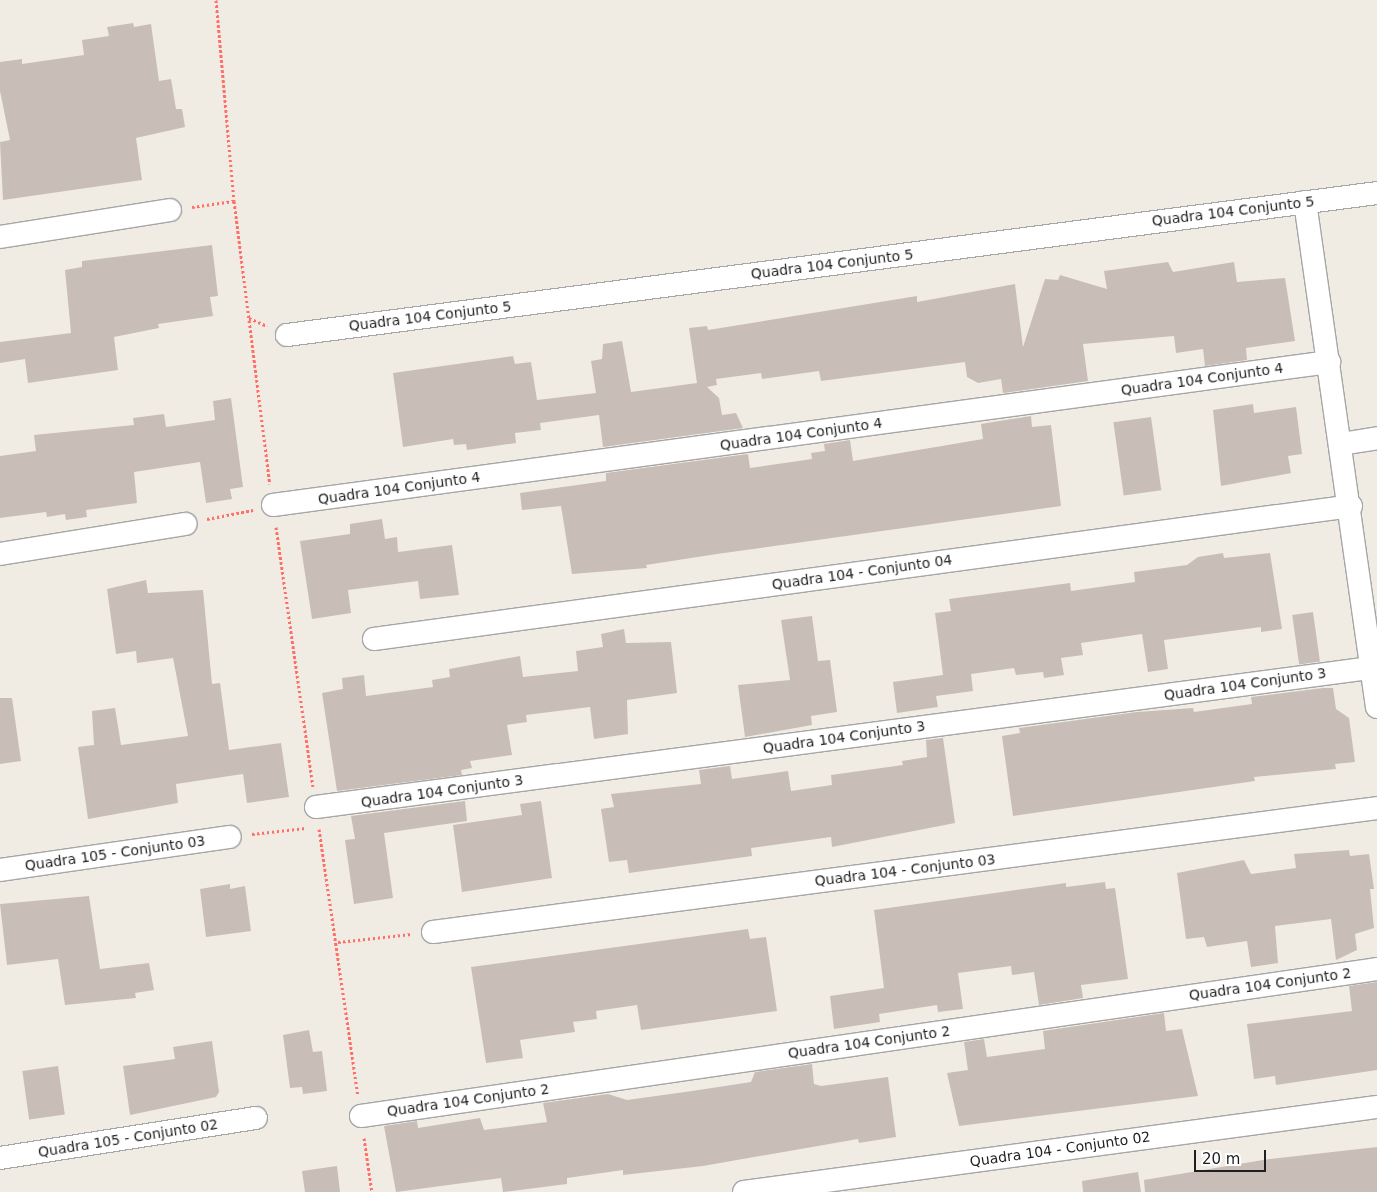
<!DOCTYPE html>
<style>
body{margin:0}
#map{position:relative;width:1377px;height:1192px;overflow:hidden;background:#f0ece4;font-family:"DejaVu Sans",sans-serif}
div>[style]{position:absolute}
.building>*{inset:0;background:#c9beb7;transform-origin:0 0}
.path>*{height:3px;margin-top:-1.5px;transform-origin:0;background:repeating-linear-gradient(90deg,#ff6f67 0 2.5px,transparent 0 5px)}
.roads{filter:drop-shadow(1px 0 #a6a6a6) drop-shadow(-1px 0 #a6a6a6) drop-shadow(0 1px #a6a6a6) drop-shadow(0 -1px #a6a6a6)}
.minor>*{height:22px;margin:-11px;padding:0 11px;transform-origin:11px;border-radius:11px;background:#fff}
span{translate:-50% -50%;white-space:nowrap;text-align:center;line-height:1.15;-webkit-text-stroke:4px #fff;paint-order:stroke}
.street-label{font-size:14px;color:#1f1f1f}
.scale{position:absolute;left:1194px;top:1150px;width:72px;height:22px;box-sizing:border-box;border:2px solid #1f1f1f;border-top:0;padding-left:6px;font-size:15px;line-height:18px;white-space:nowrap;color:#1f1f1f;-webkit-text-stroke:4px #fff;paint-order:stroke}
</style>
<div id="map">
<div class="building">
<div style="clip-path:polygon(133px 23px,134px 27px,151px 24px,159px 81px,171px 79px,176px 109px,182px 109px,185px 127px,136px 138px,142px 180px,3px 200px,0 142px,10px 140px,0 91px,0 62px,22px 59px,22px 64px,84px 55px,82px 40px,109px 36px,107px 27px)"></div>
<div style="clip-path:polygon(212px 245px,218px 296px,210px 297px,213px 316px,158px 324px,159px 328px,114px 337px,118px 370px,28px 383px,25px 359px,0 363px,0 342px,71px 333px,65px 270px,82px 267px,82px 261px)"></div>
<div style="clip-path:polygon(1168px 262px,1173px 272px,1234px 262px,1237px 282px,1285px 278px,1295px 341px,1246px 348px,1247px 360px,1205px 366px,1203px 349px,1176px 353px,1174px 336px,1083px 344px,1088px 381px,1003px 393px,1001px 379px,978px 383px,967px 377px,965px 362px,821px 381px,819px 371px,762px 379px,761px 373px,716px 379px,717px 385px,707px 387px,719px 398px,722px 415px,736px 413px,743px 428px,603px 447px,599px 415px,540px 423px,541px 430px,515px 433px,516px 443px,467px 450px,466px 444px,454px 445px,453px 439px,403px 447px,393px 373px,513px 356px,515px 364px,531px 362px,537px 400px,596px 393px,591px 361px,602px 359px,603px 344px,622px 341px,631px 392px,697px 383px,689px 328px,707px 326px,708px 330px,917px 296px,917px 302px,1015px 284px,1023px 347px,1045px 279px,1058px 280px,1060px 275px,1107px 289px,1104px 271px)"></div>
<div style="clip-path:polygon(231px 398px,243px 487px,230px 489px,232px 499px,206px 503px,200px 462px,134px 472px,137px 503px,86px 510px,87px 517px,66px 520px,65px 514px,47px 517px,46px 512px,0 518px,0 456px,36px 451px,34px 435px,134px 425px,133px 418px,164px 414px,166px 427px,215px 420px,213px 401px)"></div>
<div style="clip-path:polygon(1253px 404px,1254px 413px,1296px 407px,1302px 454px,1288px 456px,1291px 473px,1221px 486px,1213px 410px)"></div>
<div style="clip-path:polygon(1031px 416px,1032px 427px,1051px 425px,1061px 506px,717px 554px,646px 565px,647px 568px,572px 574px,561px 506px,522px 510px,520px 493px,606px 481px,606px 473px,748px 454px,750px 468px,812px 459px,811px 453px,825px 451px,824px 444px,850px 440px,853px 461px,983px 439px,981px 424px)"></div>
<div style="left:1151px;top:417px;width:74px;height:38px;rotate:82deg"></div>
<div style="clip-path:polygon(382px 519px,385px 539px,397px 537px,398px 552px,452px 545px,459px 595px,420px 599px,418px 581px,348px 590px,351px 613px,312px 619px,300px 541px,350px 534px,350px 524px)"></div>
<div style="clip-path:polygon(1223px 553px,1224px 558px,1270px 553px,1282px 629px,1261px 632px,1261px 627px,1164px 640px,1168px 669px,1148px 672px,1142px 634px,1081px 643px,1083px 655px,1061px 658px,1064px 675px,1044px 678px,1043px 672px,1016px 675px,1014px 668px,971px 674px,973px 691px,936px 696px,938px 707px,897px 713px,893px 682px,943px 675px,935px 613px,951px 611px,949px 599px,1070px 583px,1071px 591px,1135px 582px,1134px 572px,1187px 565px,1198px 557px)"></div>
<div style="clip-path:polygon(146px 580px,148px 593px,203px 590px,212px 684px,220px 683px,229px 750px,281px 743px,289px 797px,247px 803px,243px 774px,176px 784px,178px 803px,88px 819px,78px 747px,94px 745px,92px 711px,115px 708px,121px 745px,188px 736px,173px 658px,137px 663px,136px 651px,116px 654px,107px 589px)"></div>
<div style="left:1313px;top:612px;width:50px;height:21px;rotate:82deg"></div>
<div style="clip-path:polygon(812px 616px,818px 661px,830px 660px,837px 712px,811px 716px,812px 725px,745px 737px,738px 685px,790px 680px,781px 620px)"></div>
<div style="clip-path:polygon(624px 629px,626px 643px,671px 642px,677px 693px,627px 700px,628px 734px,594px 739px,590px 707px,526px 715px,527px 722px,507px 725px,512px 755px,470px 761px,472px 768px,461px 770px,462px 775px,337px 791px,322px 693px,343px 689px,342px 678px,364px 675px,366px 696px,433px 687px,432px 680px,450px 677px,449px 669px,520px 656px,523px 677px,578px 671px,576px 651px,603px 647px,601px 634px)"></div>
<div style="clip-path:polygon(1323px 688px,1333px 688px,1336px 709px,1349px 718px,1355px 762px,1335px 764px,1336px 769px,1254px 777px,1255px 781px,1013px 816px,1002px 736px,1020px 733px,1019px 728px,1137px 712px,1193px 708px,1194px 712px,1252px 704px,1251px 697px)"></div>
<div style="clip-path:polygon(0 698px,12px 698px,21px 761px,0 764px)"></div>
<div style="clip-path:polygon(943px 738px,955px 823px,832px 847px,831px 837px,751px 848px,752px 856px,629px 873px,627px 860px,609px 862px,601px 809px,614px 807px,611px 794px,701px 784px,699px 770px,730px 766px,732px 779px,788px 771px,791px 791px,832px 785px,831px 775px,903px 765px,902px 761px,927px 757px,926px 740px)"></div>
<div style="clip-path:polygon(465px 801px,467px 821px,384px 833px,393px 898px,354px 904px,345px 840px,355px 839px,351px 816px)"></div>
<div style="clip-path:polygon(541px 801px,552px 878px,462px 892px,453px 825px,522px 815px,520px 804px)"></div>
<div style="clip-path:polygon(1349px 850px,1350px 856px,1369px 854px,1374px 889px,1370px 889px,1374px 928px,1355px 934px,1357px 950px,1336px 960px,1331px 919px,1275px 926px,1278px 963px,1251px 967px,1247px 941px,1207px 947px,1204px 937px,1186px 939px,1177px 873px,1244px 860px,1251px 874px,1296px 868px,1294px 854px)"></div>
<div style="clip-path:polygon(1105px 882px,1106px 889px,1115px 888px,1128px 979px,1081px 985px,1083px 998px,1039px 1005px,1034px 972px,1012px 975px,1011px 966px,958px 973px,963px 1009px,938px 1012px,937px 1005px,879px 1014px,880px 1022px,834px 1029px,830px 996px,884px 988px,874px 910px,1066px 883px,1066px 887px)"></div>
<div style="clip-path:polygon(230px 884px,230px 889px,245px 886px,251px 931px,206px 937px,200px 889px)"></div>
<div style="clip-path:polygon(89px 896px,100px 969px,149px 963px,154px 990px,135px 993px,136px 998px,65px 1005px,58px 959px,7px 965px,0 904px)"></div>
<div style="clip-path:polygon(748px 929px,750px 939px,766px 937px,777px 1011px,641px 1030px,637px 1005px,596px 1011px,597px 1019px,573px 1022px,575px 1032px,520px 1040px,523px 1058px,486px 1063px,471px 967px)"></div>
<div style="clip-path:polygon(1377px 982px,1377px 1070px,1276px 1085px,1275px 1076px,1254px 1079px,1247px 1024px,1352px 1011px,1349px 986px)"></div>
<div style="clip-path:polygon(1164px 1013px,1166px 1031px,1182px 1029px,1198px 1096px,959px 1126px,947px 1073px,968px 1070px,964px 1042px,984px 1039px,987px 1057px,1045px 1049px,1043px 1031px)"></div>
<div style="clip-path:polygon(309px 1030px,313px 1052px,322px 1051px,327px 1091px,303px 1094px,302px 1087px,290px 1088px,283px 1035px)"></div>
<div style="clip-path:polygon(212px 1041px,219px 1092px,216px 1097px,130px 1115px,123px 1066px,175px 1059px,173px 1047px)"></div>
<div style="clip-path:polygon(812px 1064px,814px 1084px,821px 1086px,888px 1077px,896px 1137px,859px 1143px,858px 1139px,703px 1166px,623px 1175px,623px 1170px,567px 1178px,567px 1184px,503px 1192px,501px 1178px,396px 1192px,384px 1126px,417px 1121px,418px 1128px,480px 1118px,484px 1130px,547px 1122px,543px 1103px,608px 1094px,627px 1100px,692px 1091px,751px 1082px,755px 1072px)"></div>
<div style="left:58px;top:1066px;width:49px;height:36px;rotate:82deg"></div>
<div style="clip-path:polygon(1377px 1147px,1377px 1192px,1145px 1192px,1144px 1180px,1269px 1159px)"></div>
<div style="clip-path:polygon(337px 1166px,340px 1192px,305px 1192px,302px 1171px)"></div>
<div style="clip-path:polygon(1138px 1172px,1141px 1192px,1083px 1192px,1082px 1181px)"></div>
</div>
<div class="path">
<div style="left:216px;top:0;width:202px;rotate:84.9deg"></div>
<div style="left:234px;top:201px;width:285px;rotate:82.8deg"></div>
<div style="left:192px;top:207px;width:42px;rotate:-8.1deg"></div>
<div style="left:249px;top:318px;width:20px;rotate:24deg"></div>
<div style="left:207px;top:519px;width:47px;rotate:-11.1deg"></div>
<div style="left:276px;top:527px;width:262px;rotate:81.9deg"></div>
<div style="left:319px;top:829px;width:269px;rotate:81.7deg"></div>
<div style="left:252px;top:834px;width:54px;rotate:-6.3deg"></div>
<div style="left:338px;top:942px;width:74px;rotate:-6.2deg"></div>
<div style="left:364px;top:1138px;width:55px;rotate:81.6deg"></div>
</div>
<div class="roads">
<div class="minor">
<div style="left:1305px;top:202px;width:510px;rotate:81.89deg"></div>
<div style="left:0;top:237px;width:172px;rotate:-9deg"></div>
<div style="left:287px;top:335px;width:1099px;rotate:-7.42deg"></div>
<div style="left:1341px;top:444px;width:36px;rotate:-9deg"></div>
<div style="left:273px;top:505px;width:1066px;rotate:-7.71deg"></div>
<div style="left:0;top:554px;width:188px;rotate:-9.2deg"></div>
<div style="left:374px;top:639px;width:986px;rotate:-7.75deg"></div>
<div style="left:316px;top:807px;width:1064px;rotate:-7.51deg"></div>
<div style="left:0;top:870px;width:232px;rotate:-8.2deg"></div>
<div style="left:433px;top:932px;width:952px;rotate:-7.48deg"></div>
<div style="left:361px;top:1116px;width:1027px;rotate:-8.23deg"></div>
<div style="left:0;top:1158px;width:259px;rotate:-8.9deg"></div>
<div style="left:744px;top:1192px;width:639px;rotate:-7.65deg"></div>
</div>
</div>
<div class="street-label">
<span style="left:1233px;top:211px;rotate:-7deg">Quadra 104 Conjunto 5</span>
<span style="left:832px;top:264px;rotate:-7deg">Quadra 104 Conjunto 5</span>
<span style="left:430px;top:316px;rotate:-7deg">Quadra 104 Conjunto 5</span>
<span style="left:1202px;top:379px;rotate:-8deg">Quadra 104 Conjunto 4</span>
<span style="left:801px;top:434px;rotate:-8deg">Quadra 104 Conjunto 4</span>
<span style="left:399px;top:488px;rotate:-8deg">Quadra 104 Conjunto 4</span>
<span style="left:862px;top:572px;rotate:-8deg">Quadra 104 - Conjunto 04</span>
<span style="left:1245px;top:684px;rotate:-8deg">Quadra 104 Conjunto 3</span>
<span style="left:844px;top:737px;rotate:-8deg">Quadra 104 Conjunto 3</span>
<span style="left:442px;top:791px;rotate:-8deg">Quadra 104 Conjunto 3</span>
<span style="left:115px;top:853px;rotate:-8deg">Quadra 105 - Conjunto 03</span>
<span style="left:905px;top:870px;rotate:-7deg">Quadra 104 - Conjunto 03</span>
<span style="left:1270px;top:984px;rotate:-8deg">Quadra 104 Conjunto 2</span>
<span style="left:869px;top:1042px;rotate:-8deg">Quadra 104 Conjunto 2</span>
<span style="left:468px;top:1100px;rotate:-8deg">Quadra 104 Conjunto 2</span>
<span style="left:128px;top:1138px;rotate:-9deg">Quadra 105 - Conjunto 02</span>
<span style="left:1060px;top:1149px;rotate:-8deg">Quadra 104 - Conjunto 02</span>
</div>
<div class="scale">20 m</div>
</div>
